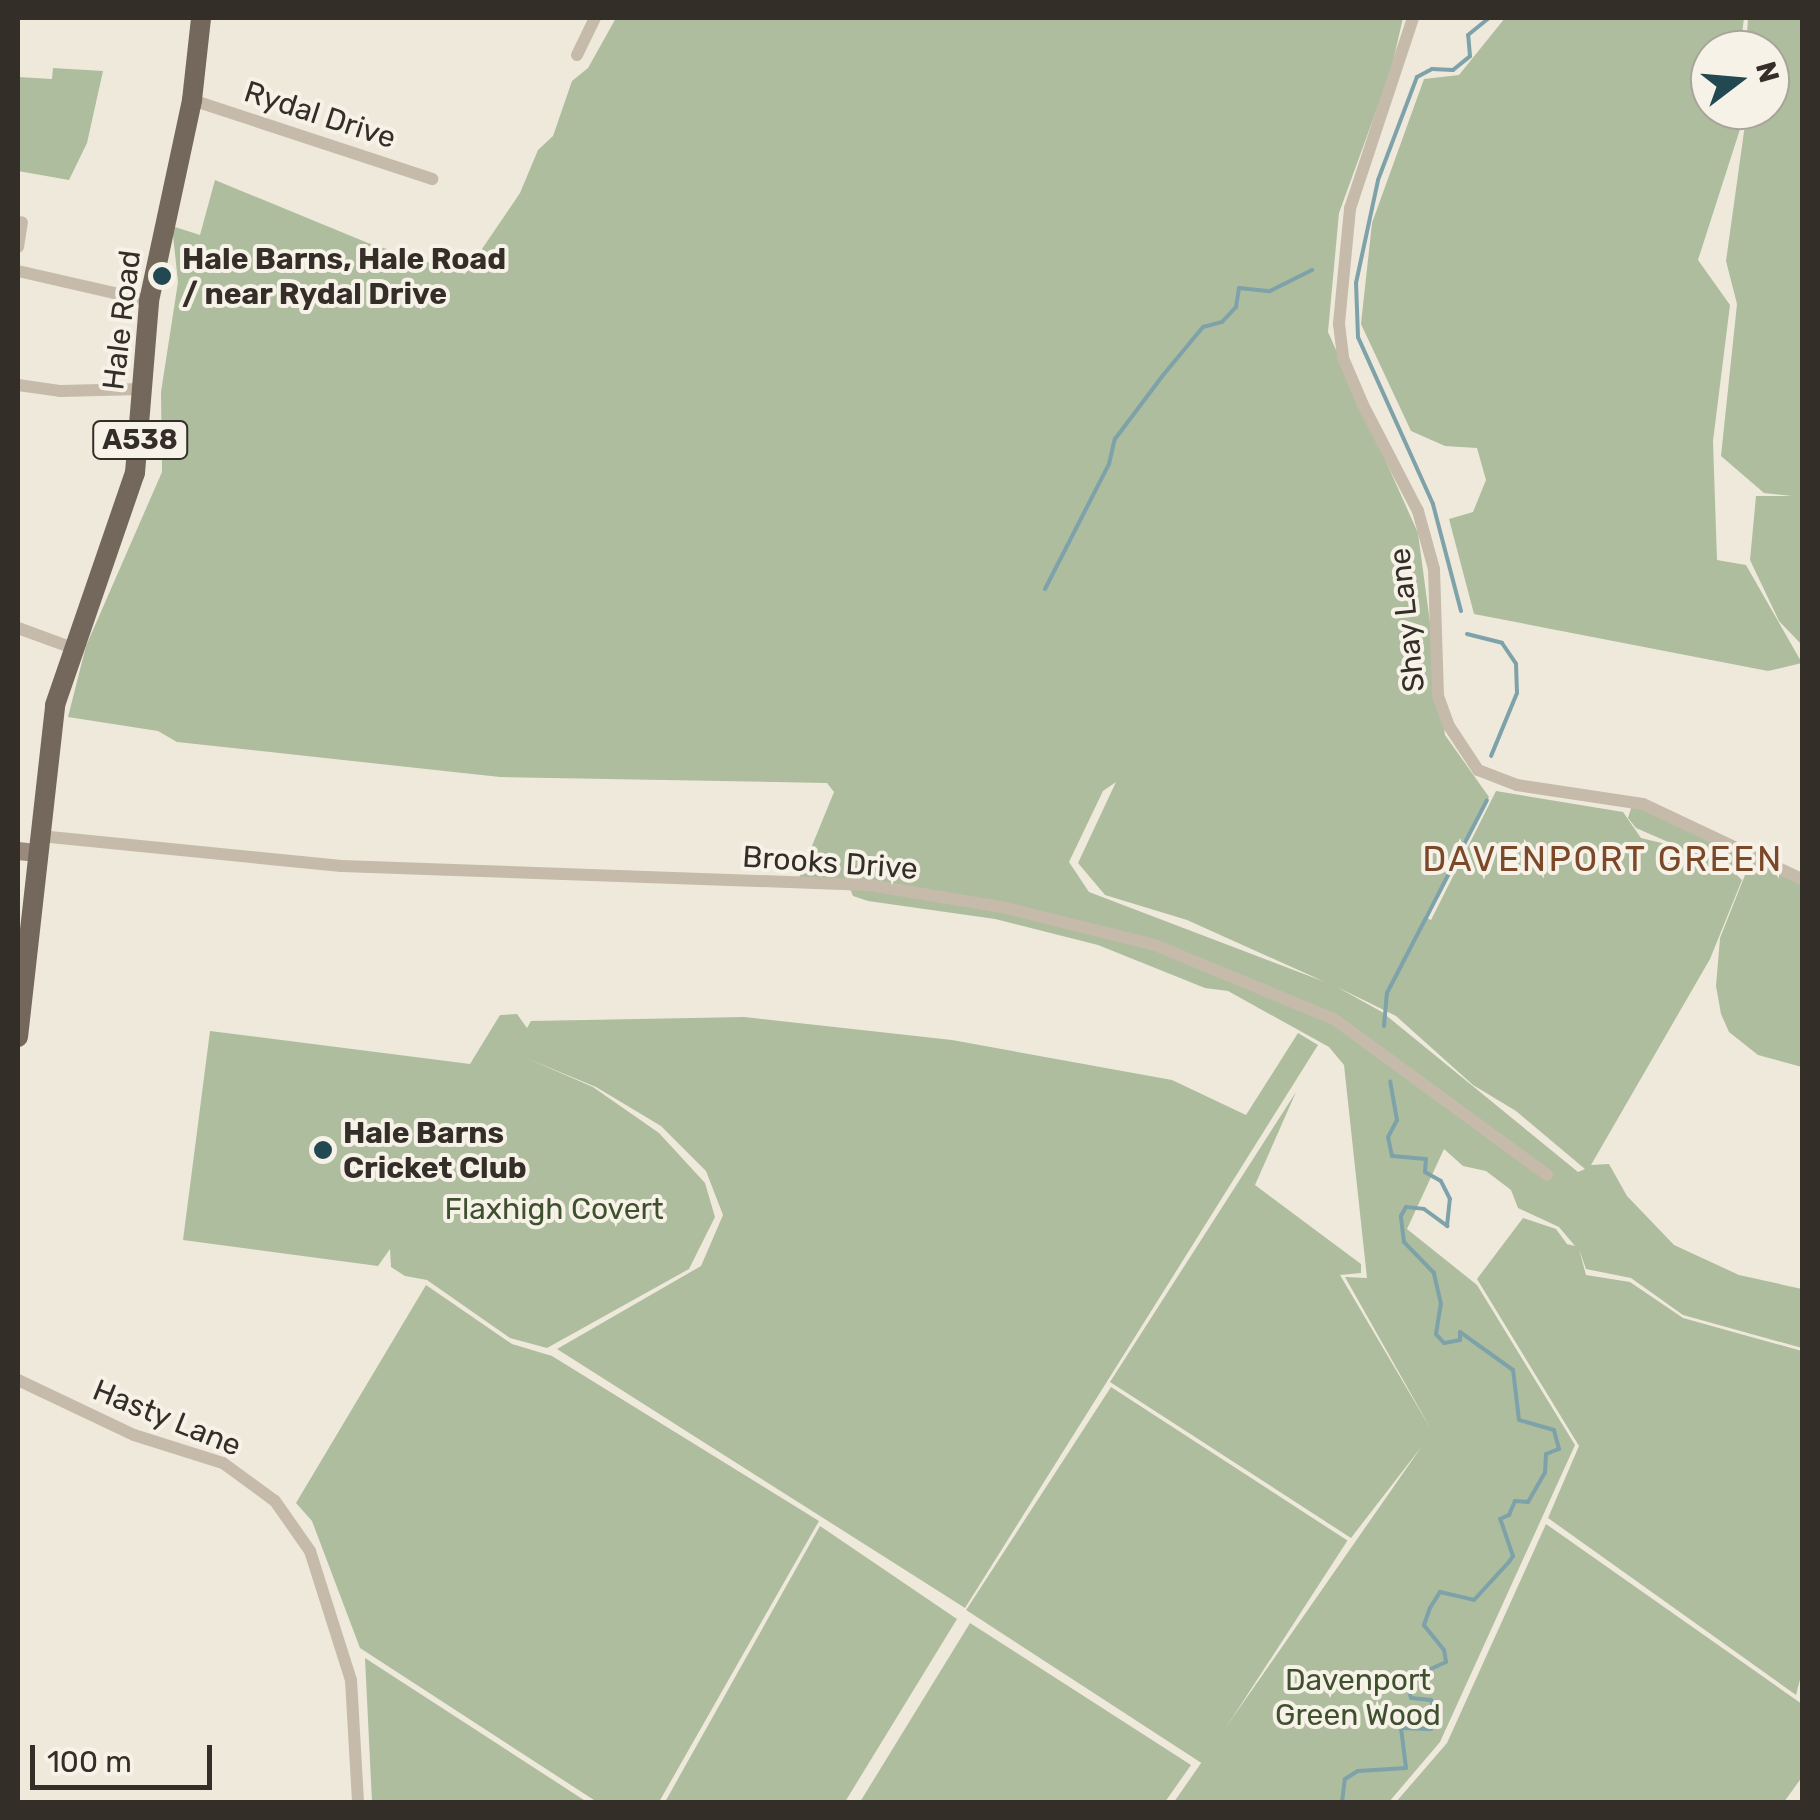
<!DOCTYPE html>
<style>
body{margin:0}
#map{position:relative;width:1820px;height:1820px;overflow:hidden;background:#efe9dc;font-family:Rubik,sans-serif}
div>[style]{position:absolute}
.green>*{inset:0;background:#aebd9e;transform-origin:0 0}
.stream>*{height:4px;margin:-2px;padding:0 2px;transform-origin:2px;border-radius:2px;background:#7ea2a9}
.street>*{height:12px;margin:-6px;padding:0 6px;transform-origin:6px;border-radius:6px;background:#c6baaa}
.secondary>*{height:18px;margin:-9px;padding:0 9px;transform-origin:9px;border-radius:9px;background:#998a7b}
.primary>*{height:20px;margin:-10px;padding:0 10px;transform-origin:10px;border-radius:10px;background:#74675b}
.dots>*{width:28px;height:28px;translate:-50% -50%;box-sizing:border-box;border:5px solid #f7f2e8;border-radius:50%}
span{translate:-50% -50%;white-space:nowrap;text-align:center;line-height:1.15;-webkit-text-stroke:8px #f7f2e8;paint-order:stroke}
.shield-label span{padding:2px 8px;background:#f7f2e8;border:2px solid;border-radius:8px;-webkit-text-stroke-width:0}
.shield-label{font-size:28px;color:#342e28;font-weight:700}
.street-label{font-size:30px;color:#342e28}
.poi-label{font-size:30px;color:#342e28;font-weight:700}
.left{translate:0 -50%;text-align:left}
.park-label{font-size:30px;color:#3f502f}
.quarter-label{font-size:35px;color:#7b482a;letter-spacing:2.5px}
.frame{position:absolute;inset:0;border:20px solid #342e28;pointer-events:none}
.north{position:absolute;left:1690px;top:30px;width:100px;height:100px;box-sizing:border-box;background:#f7f2e8;border:2px solid #a9a49b;border-radius:50%;rotate:74deg;font-size:28px;font-weight:700;line-height:40px;text-align:center;color:#342e28}
.north::after{content:'';display:block;margin:auto;width:35px;height:45px;background:#224851;clip-path:polygon(50% 0,100% 100%,50% 72%,0 100%)}
.scale{position:absolute;left:30px;top:1745px;width:182px;height:45px;box-sizing:border-box;border:5px solid #342e28;border-top:0;padding-left:12px;font-size:30px;line-height:35px;white-space:nowrap;color:#342e28;-webkit-text-stroke:8px #f7f2e8;paint-order:stroke}
</style>
<div id="map">
<div class="green">
<div style="clip-path:polygon(evenodd,616px 18px,1403px 18px,1391px 70px,1339px 213px,1328px 332px,1418px 533px,1445px 735px,1489px 797px,1424px 917px,1431px 920px,1496px 791px,1623px 812px,1641px 838px,1682px 848px,1636px 828px,1628px 818px,1633px 802px,1802px 879px,1802px 1067px,1758px 1055px,1729px 1032px,1721px 1014px,1716px 986px,1720px 938px,1745px 875px,1723px 862px,1742px 880px,1710px 959px,1591px 1165px,1609px 1164px,1627px 1196px,1674px 1245px,1739px 1275px,1802px 1289px,1802px 1348px,1683px 1315px,1631px 1278px,1586px 1269px,1579px 1249px,1586px 1275px,1630px 1282px,1683px 1318px,1802px 1351px,1802px 1672px,1796px 1695px,1548px 1518px,1579px 1446px,1477px 1279px,1523px 1218px,1556px 1229px,1567px 1244px,1575px 1246px,1559px 1227px,1518px 1208px,1511px 1190px,1486px 1171px,1463px 1166px,1444px 1149px,1407px 1229px,1477px 1285px,1575px 1445px,1440px 1742px,1389px 1802px,1174px 1802px,1422px 1446px,1351px 1538px,1110px 1382px,1296px 1092px,1255px 1185px,1361px 1264px,1361px 1273px,1340px 1275px,1432px 1431px,1345px 1277px,1367px 1278px,1344px 1065px,1329px 1047px,1228px 991px,1205px 988px,1098px 945px,995px 919px,868px 901px,853px 896px,848px 884px,798px 880px,834px 792px,827px 783px,500px 777px,177px 742px,158px 731px,68px 717px,86px 646px,162px 472px,161px 392px,178px 282px,172px 226px,200px 235px,215px 180px,368px 243px,465px 274px,520px 193px,538px 150px,553px 136px,572px 81px,588px 68px,616px 18px,1116px 782px,1078px 863px,1105px 895px,1187px 920px,1325px 982px,1089px 892px,1069px 862px,1103px 791px,1116px 782px,616px 18px,1337px 987px,1396px 1016px,1473px 1085px,1516px 1111px,1585px 1169px,1578px 1172px,1382px 1012px,1337px 987px)"></div>
<div style="clip-path:polygon(1505px 18px,1744px 18px,1740px 50px,1710px 50px,1710px 110px,1742px 110px,1742px 123px,1698px 260px,1730px 305px,1713px 441px,1717px 560px,1746px 565px,1802px 663px,1768px 671px,1474px 614px,1449px 519px,1473px 512px,1486px 480px,1477px 448px,1445px 446px,1411px 431px,1361px 324px,1372px 223px,1424px 79px,1459px 75px)"></div>
<div style="clip-path:polygon(1748px 18px,1802px 18px,1802px 645px,1779px 621px,1750px 560px,1756px 496px,1792px 496px,1764px 493px,1721px 456px,1737px 304px,1726px 261px,1747px 110px,1770px 110px,1770px 50px,1746px 50px)"></div>
<div style="clip-path:polygon(53px 68px,103px 71px,87px 143px,69px 180px,18px 171px,18px 77px,52px 79px)"></div>
<div style="clip-path:polygon(517px 1014px,527px 1028px,531px 1021px,744px 1017px,952px 1040px,1172px 1080px,1246px 1115px,1298px 1033px,1318px 1045px,965px 1608px,557px 1349px,701px 1266px,723px 1215px,706px 1171px,661px 1126px,596px 1087px,526px 1058px,593px 1087px,659px 1133px,705px 1183px,715px 1217px,689px 1269px,547px 1348px,510px 1338px,427px 1280px,405px 1276px,391px 1267px,390px 1249px,378px 1266px,183px 1240px,210px 1031px,470px 1064px,500px 1015px)"></div>
<div style="clip-path:polygon(426px 1285px,512px 1344px,552px 1356px,819px 1521px,659px 1802px,597px 1802px,360px 1648px,312px 1521px,296px 1503px)"></div>
<div style="left:1111px;top:1387px;width:282px;height:266px;rotate:33deg"></div>
<div style="clip-path:polygon(1546px 1524px,1802px 1704px,1802px 1777px,1784px 1802px,1396px 1802px,1447px 1743px)"></div>
<div style="clip-path:polygon(820px 1526px,957px 1619px,845px 1802px,665px 1802px)"></div>
<div style="clip-path:polygon(970px 1623px,1191px 1765px,1165px 1802px,860px 1802px)"></div>
<div style="clip-path:polygon(365px 1658px,587px 1802px,372px 1802px)"></div>
</div>
<div class="stream">
<div style="left:1045px;top:589px;width:140px;rotate:-62.9deg"></div>
<div style="left:1109px;top:464px;width:26px;rotate:-77deg"></div>
<div style="left:1115px;top:439px;width:81px;rotate:-53deg"></div>
<div style="left:1164px;top:374px;width:61px;rotate:-50.3deg"></div>
<div style="left:1203px;top:327px;width:20px;rotate:-15deg"></div>
<div style="left:1222px;top:322px;width:21px;rotate:-47deg"></div>
<div style="left:1236px;top:307px;width:19px;rotate:-81deg"></div>
<div style="left:1239px;top:288px;width:31px;rotate:6deg"></div>
<div style="left:1270px;top:291px;width:47px;rotate:-26.6deg"></div>
<div style="left:1461px;top:611px;width:111px;rotate:-104.7deg"></div>
<div style="left:1433px;top:504px;width:183px;rotate:-114.2deg"></div>
<div style="left:1358px;top:337px;width:54px;rotate:-92.1deg"></div>
<div style="left:1356px;top:283px;width:105px;rotate:-77.9deg"></div>
<div style="left:1378px;top:180px;width:110px;rotate:-69.3deg"></div>
<div style="left:1417px;top:77px;width:17px;rotate:-28deg"></div>
<div style="left:1432px;top:69px;width:21px;rotate:3deg"></div>
<div style="left:1453px;top:70px;width:22px;rotate:-39deg"></div>
<div style="left:1470px;top:56px;width:21px;rotate:-95deg"></div>
<div style="left:1468px;top:35px;width:27px;rotate:-39deg"></div>
<div style="left:1467px;top:634px;width:36px;rotate:14deg"></div>
<div style="left:1502px;top:643px;width:25px;rotate:56deg"></div>
<div style="left:1516px;top:664px;width:29px;rotate:88deg"></div>
<div style="left:1517px;top:693px;width:68px;rotate:112.4deg"></div>
<div style="left:1384px;top:1026px;width:33px;rotate:-85deg"></div>
<div style="left:1387px;top:993px;width:217px;rotate:-62.6deg"></div>
<div style="left:1342px;top:1802px;width:23px;rotate:-83deg"></div>
<div style="left:1345px;top:1779px;width:15px;rotate:-32deg"></div>
<div style="left:1358px;top:1771px;width:48px;rotate:-3.6deg"></div>
<div style="left:1406px;top:1768px;width:40px;rotate:-97.1deg"></div>
<div style="left:1401px;top:1728px;width:30px;rotate:2deg"></div>
<div style="left:1431px;top:1729px;width:17px;rotate:-73deg"></div>
<div style="left:1436px;top:1713px;width:14px;rotate:-111deg"></div>
<div style="left:1431px;top:1700px;width:20px;rotate:-174deg"></div>
<div style="left:1411px;top:1698px;width:19px;rotate:-106deg"></div>
<div style="left:1406px;top:1680px;width:44px;rotate:-24.2deg"></div>
<div style="left:1446px;top:1662px;width:12px;rotate:-99deg"></div>
<div style="left:1444px;top:1650px;width:32px;rotate:-129deg"></div>
<div style="left:1424px;top:1625px;width:18px;rotate:-71deg"></div>
<div style="left:1430px;top:1608px;width:19px;rotate:-58deg"></div>
<div style="left:1440px;top:1592px;width:35px;rotate:13deg"></div>
<div style="left:1474px;top:1600px;width:52px;rotate:-47.4deg"></div>
<div style="left:1509px;top:1562px;width:7px;rotate:-56deg"></div>
<div style="left:1513px;top:1556px;width:39px;rotate:-109deg"></div>
<div style="left:1500px;top:1519px;width:10px;rotate:-24deg"></div>
<div style="left:1509px;top:1515px;width:15px;rotate:-67deg"></div>
<div style="left:1515px;top:1501px;width:13px;rotate:4deg"></div>
<div style="left:1528px;top:1502px;width:34px;rotate:-60deg"></div>
<div style="left:1545px;top:1473px;width:19px;rotate:-87deg"></div>
<div style="left:1546px;top:1454px;width:14px;rotate:-21deg"></div>
<div style="left:1559px;top:1449px;width:20px;rotate:-105deg"></div>
<div style="left:1554px;top:1430px;width:36px;rotate:-164deg"></div>
<div style="left:1519px;top:1420px;width:50px;rotate:-96.8deg"></div>
<div style="left:1513px;top:1370px;width:65px;rotate:-144.4deg"></div>
<div style="left:1460px;top:1332px;width:8px;rotate:90deg"></div>
<div style="left:1460px;top:1340px;width:16px;rotate:169deg"></div>
<div style="left:1444px;top:1343px;width:12px;rotate:-132deg"></div>
<div style="left:1436px;top:1334px;width:30px;rotate:-81deg"></div>
<div style="left:1441px;top:1304px;width:32px;rotate:-103deg"></div>
<div style="left:1434px;top:1273px;width:43px;rotate:-134.1deg"></div>
<div style="left:1404px;top:1242px;width:26px;rotate:-97deg"></div>
<div style="left:1401px;top:1216px;width:10px;rotate:-61deg"></div>
<div style="left:1406px;top:1207px;width:18px;rotate:6deg"></div>
<div style="left:1424px;top:1209px;width:29px;rotate:36deg"></div>
<div style="left:1447px;top:1226px;width:27px;rotate:-84deg"></div>
<div style="left:1450px;top:1199px;width:20px;rotate:-117deg"></div>
<div style="left:1441px;top:1181px;width:18px;rotate:-151deg"></div>
<div style="left:1425px;top:1172px;width:13px;rotate:-86deg"></div>
<div style="left:1426px;top:1159px;width:34px;rotate:-175deg"></div>
<div style="left:1392px;top:1156px;width:19px;rotate:-102deg"></div>
<div style="left:1388px;top:1137px;width:19px;rotate:-62deg"></div>
<div style="left:1397px;top:1120px;width:39px;rotate:-100deg"></div>
</div>
<div class="street">
<div style="left:1413px;top:18px;width:201px;rotate:108.3deg"></div>
<div style="left:1350px;top:209px;width:116px;rotate:95.5deg"></div>
<div style="left:1339px;top:324px;width:34px;rotate:83deg"></div>
<div style="left:1343px;top:358px;width:51px;rotate:66.9deg"></div>
<div style="left:1363px;top:405px;width:119px;rotate:62.6deg"></div>
<div style="left:1418px;top:511px;width:60px;rotate:74.6deg"></div>
<div style="left:1434px;top:569px;width:127px;rotate:88.2deg"></div>
<div style="left:1438px;top:696px;width:32px;rotate:70deg"></div>
<div style="left:1449px;top:726px;width:53px;rotate:56.6deg"></div>
<div style="left:1478px;top:770px;width:42px;rotate:21deg"></div>
<div style="left:1517px;top:785px;width:127px;rotate:8.6deg"></div>
<div style="left:1643px;top:804px;width:176px;rotate:25.3deg"></div>
<div style="left:577px;top:55px;width:41px;rotate:-64.1deg"></div>
<div style="left:192px;top:100px;width:253px;rotate:18.2deg"></div>
<div style="left:18px;top:247px;width:25px;rotate:-81deg"></div>
<div style="left:18px;top:271px;width:134px;rotate:12.9deg"></div>
<div style="left:18px;top:385px;width:42px;rotate:8.1deg"></div>
<div style="left:60px;top:391px;width:82px;rotate:-1.4deg"></div>
<div style="left:18px;top:628px;width:55px;rotate:20.1deg"></div>
<div style="left:40px;top:836px;width:303px;rotate:5.7deg"></div>
<div style="left:342px;top:866px;width:527px;rotate:2.06deg"></div>
<div style="left:869px;top:885px;width:139px;rotate:9.5deg"></div>
<div style="left:1006px;top:908px;width:154px;rotate:13.9deg"></div>
<div style="left:1155px;top:945px;width:194px;rotate:22.5deg"></div>
<div style="left:1334px;top:1019px;width:264px;rotate:36.2deg"></div>
<div style="left:18px;top:1380px;width:128px;rotate:25.4deg"></div>
<div style="left:134px;top:1435px;width:93px;rotate:17.5deg"></div>
<div style="left:223px;top:1463px;width:64px;rotate:36.2deg"></div>
<div style="left:275px;top:1501px;width:61px;rotate:55deg"></div>
<div style="left:310px;top:1551px;width:135px;rotate:72.4deg"></div>
<div style="left:351px;top:1680px;width:122px;rotate:86.7deg"></div>
</div>
<div class="secondary">
<div style="left:18px;top:851px;width:20px;rotate:6deg"></div>
</div>
<div class="primary">
<div style="left:18px;top:1037px;width:334px;rotate:-83.6deg"></div>
<div style="left:55px;top:705px;width:245px;rotate:-71deg"></div>
<div style="left:135px;top:473px;width:173px;rotate:-85.3deg"></div>
<div style="left:149px;top:301px;width:206px;rotate:-77.9deg"></div>
<div style="left:192px;top:100px;width:82px;rotate:-83.7deg"></div>
</div>
<div class="dots">
<div style="left:162px;top:276px;background:#224851"></div>
<div style="left:323px;top:1150px;background:#224851"></div>
</div>
<div class="shield-label">
<span style="left:140px;top:440px">A538</span>
</div>
<div class="street-label">
<span style="left:320px;top:115px;rotate:18deg">Rydal Drive</span>
<span style="left:122px;top:320px;rotate:-83deg">Hale Road</span>
<span style="left:1407px;top:620px;rotate:-96deg">Shay Lane</span>
<span style="left:830px;top:863px;rotate:4deg">Brooks Drive</span>
<span style="left:167px;top:1418px;rotate:22deg">Hasty Lane</span>
</div>
<div class="poi-label">
<span class="left" style="left:182px;top:276px">Hale Barns, Hale Road<br>/ near Rydal Drive</span>
<span class="left" style="left:343px;top:1150px">Hale Barns<br>Cricket Club</span>
</div>
<div class="park-label">
<span style="left:554px;top:1209px">Flaxhigh Covert</span>
<span style="left:1358px;top:1697px">Davenport<br>Green Wood</span>
</div>
<div class="quarter-label">
<span style="left:1603px;top:859px">DAVENPORT GREEN</span>
</div>
<div class="frame"></div>
<div class="north">N</div>
<div class="scale">100 m</div>
</div>
